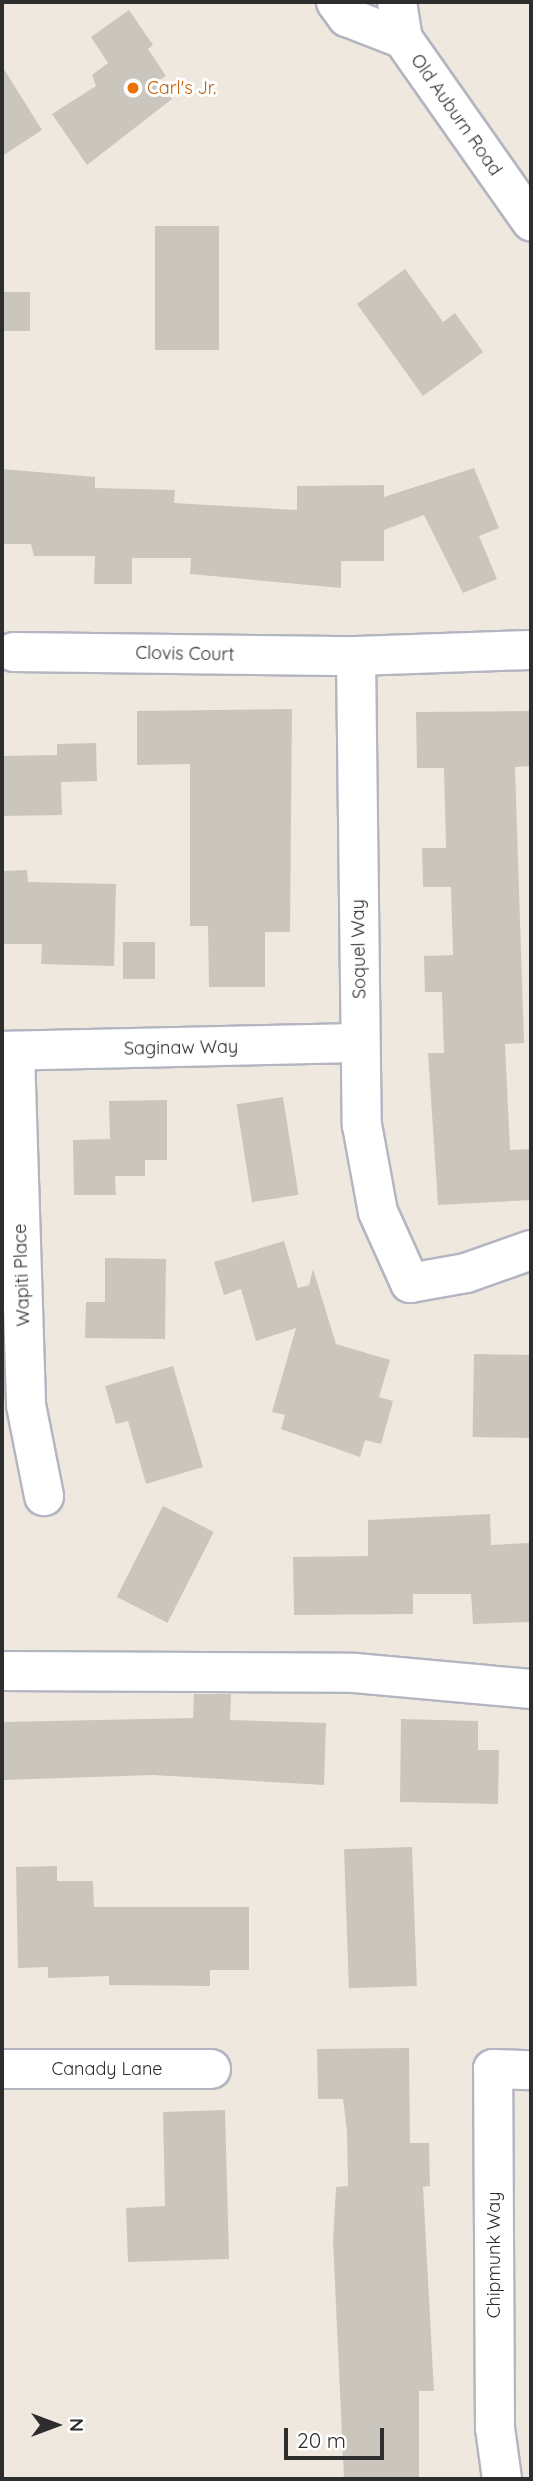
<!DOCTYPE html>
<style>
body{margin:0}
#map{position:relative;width:533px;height:2481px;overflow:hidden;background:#efe8df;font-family:Quicksand,sans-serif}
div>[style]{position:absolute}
.building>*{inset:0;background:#cbc6bd;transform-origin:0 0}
.roads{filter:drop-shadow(2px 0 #b3b5c1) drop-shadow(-2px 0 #b3b5c1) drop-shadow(0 2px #b3b5c1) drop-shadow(0 -2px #b3b5c1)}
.street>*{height:38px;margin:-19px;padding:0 19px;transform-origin:19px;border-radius:19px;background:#fff}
.secondary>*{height:38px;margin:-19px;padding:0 19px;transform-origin:19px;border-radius:19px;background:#fff}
.dots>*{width:19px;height:19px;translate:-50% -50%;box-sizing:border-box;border:4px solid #fff;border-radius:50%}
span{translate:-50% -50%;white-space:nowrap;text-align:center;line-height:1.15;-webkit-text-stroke:6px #fff;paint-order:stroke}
.food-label{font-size:18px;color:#c56008}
.left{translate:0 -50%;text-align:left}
.street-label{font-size:18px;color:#2d2d2d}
.frame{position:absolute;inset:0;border:4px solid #2d2d2d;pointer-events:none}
.north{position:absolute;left:21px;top:2390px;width:70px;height:70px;-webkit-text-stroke:5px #fff;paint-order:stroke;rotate:90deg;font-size:19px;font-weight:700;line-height:28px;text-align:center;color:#2d2d2d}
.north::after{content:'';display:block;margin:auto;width:24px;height:32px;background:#2d2d2d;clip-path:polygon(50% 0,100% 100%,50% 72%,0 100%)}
.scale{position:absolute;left:284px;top:2428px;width:100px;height:32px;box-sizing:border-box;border:4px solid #2d2d2d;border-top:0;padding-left:9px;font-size:21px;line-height:24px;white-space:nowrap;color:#2d2d2d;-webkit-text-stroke:5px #fff;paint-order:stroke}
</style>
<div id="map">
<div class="building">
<div style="clip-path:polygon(129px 10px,153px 45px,148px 49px,166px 76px,159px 80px,172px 99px,87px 165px,52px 114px,96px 86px,92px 75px,108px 63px,91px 37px)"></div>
<div style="clip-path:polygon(2px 66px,42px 130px,2px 156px)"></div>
<div style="left:155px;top:226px;width:64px;height:124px"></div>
<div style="clip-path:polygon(405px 269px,443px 322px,455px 313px,483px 352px,423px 396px,357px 304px)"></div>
<div style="left:2px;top:292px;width:28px;height:39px"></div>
<div style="clip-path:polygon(474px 468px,499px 528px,479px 536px,497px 579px,463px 593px,424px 515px,384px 530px,384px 561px,341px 561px,341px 588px,190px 574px,191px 558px,132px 558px,132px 584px,94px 584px,95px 556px,34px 556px,31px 544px,2px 544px,2px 469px,95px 477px,95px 488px,175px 490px,174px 503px,297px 510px,297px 486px,384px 485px,384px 497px)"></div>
<div style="clip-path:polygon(292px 709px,290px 932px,265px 932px,265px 987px,209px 987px,208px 926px,190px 926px,190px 764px,137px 765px,137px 711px)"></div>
<div style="clip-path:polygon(531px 711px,531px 766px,515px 767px,524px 1043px,505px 1044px,510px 1150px,531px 1149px,531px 1200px,438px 1205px,428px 1053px,444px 1053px,442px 992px,425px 992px,424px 956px,453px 955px,451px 887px,423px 887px,422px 848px,446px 848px,444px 768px,417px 768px,416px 712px)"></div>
<div style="clip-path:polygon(96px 743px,97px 781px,61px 782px,62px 815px,2px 816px,2px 756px,57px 755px,57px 744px)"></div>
<div style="clip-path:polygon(27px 870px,28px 882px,116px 884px,114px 966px,41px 964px,42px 944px,2px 944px,2px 871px)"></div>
<div style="left:123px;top:942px;width:32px;height:37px"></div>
<div style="left:283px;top:1097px;width:99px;height:47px;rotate:81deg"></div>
<div style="clip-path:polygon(167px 1100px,167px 1160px,145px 1160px,145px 1176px,115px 1176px,116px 1195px,74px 1195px,73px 1140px,110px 1139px,109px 1101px)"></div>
<div style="clip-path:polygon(284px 1241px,298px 1288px,309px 1285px,313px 1269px,336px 1344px,390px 1360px,379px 1397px,393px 1401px,381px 1444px,365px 1440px,360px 1457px,281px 1429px,285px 1415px,272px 1412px,296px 1328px,256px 1341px,241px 1289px,224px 1295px,214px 1262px)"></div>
<div style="clip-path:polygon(105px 1258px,166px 1259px,165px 1339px,85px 1338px,86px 1302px,105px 1302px)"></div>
<div style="left:474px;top:1354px;width:57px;height:83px;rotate:1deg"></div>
<div style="clip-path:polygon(173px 1366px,203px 1467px,146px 1484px,128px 1421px,116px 1424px,105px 1386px)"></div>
<div style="left:163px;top:1506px;width:57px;height:102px;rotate:27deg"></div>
<div style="clip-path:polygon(490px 1514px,491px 1545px,529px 1543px,531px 1622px,473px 1624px,471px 1594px,413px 1594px,413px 1614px,294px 1615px,293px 1557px,368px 1556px,368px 1520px)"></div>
<div style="clip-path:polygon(194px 1694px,231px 1694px,230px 1720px,326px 1723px,324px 1785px,153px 1775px,4px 1780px,3px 1722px,193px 1718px)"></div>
<div style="clip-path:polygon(401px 1719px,478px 1721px,478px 1750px,499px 1750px,498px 1804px,400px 1802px)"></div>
<div style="left:412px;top:1847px;width:139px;height:68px;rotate:88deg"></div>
<div style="clip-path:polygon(57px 1866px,57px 1881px,93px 1881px,94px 1907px,249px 1907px,249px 1970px,210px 1970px,210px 1986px,109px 1985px,109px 1976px,48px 1978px,48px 1967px,18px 1968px,16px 1867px)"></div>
<div style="clip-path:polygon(409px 2048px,410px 2143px,429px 2143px,430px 2186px,423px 2187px,434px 2391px,419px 2391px,419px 2479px,344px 2479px,333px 2240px,336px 2187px,348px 2186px,347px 2131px,343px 2099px,318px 2099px,317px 2049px)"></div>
<div style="clip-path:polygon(225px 2110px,229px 2259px,128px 2262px,126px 2208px,165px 2206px,163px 2112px)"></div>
</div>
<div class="roads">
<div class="street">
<div style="left:14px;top:652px;width:342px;rotate:0.7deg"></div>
<div style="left:356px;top:656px;width:175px;rotate:-2deg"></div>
<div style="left:356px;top:656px;width:469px;rotate:89.3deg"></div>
<div style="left:362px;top:1125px;width:88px;rotate:79.6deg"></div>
<div style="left:378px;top:1212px;width:78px;rotate:65.7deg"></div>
<div style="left:410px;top:1283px;width:57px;rotate:-10.1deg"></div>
<div style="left:466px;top:1273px;width:69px;rotate:-19.5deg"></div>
<div style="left:2px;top:1051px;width:358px;rotate:-1.3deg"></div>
<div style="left:15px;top:1052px;width:353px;rotate:88.2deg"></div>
<div style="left:26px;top:1405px;width:93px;rotate:78.8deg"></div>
<div style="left:2px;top:1671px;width:353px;rotate:0.3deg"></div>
<div style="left:355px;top:1673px;width:177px;rotate:5.2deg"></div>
<div style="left:2px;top:2069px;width:209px"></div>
<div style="left:502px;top:2479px;width:51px;rotate:-97.8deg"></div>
<div style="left:495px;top:2428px;width:359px;rotate:-90.3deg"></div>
<div style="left:493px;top:2069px;width:38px;rotate:2deg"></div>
</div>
<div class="secondary">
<div style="left:336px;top:2px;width:19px;rotate:54deg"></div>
<div style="left:347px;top:17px;width:60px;rotate:21.4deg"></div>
<div style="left:403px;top:39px;width:223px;rotate:54.9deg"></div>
<div style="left:397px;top:2px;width:37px;rotate:81deg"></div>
</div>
</div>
<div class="dots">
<div style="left:133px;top:88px;background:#e8710a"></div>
</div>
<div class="food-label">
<span class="left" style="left:147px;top:88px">Carl's Jr.</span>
</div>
<div class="street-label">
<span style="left:456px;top:115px;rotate:55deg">Old Auburn Road</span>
<span style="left:185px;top:654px;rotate:1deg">Clovis Court</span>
<span style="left:359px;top:949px;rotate:-91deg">Soquel Way</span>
<span style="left:181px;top:1048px;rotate:-1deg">Saginaw Way</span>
<span style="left:22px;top:1275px;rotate:-92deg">Wapiti Place</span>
<span style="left:107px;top:2069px">Canady Lane</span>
<span style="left:494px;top:2255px;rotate:-90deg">Chipmunk Way</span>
</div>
<div class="frame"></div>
<div class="north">N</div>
<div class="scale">20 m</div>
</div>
